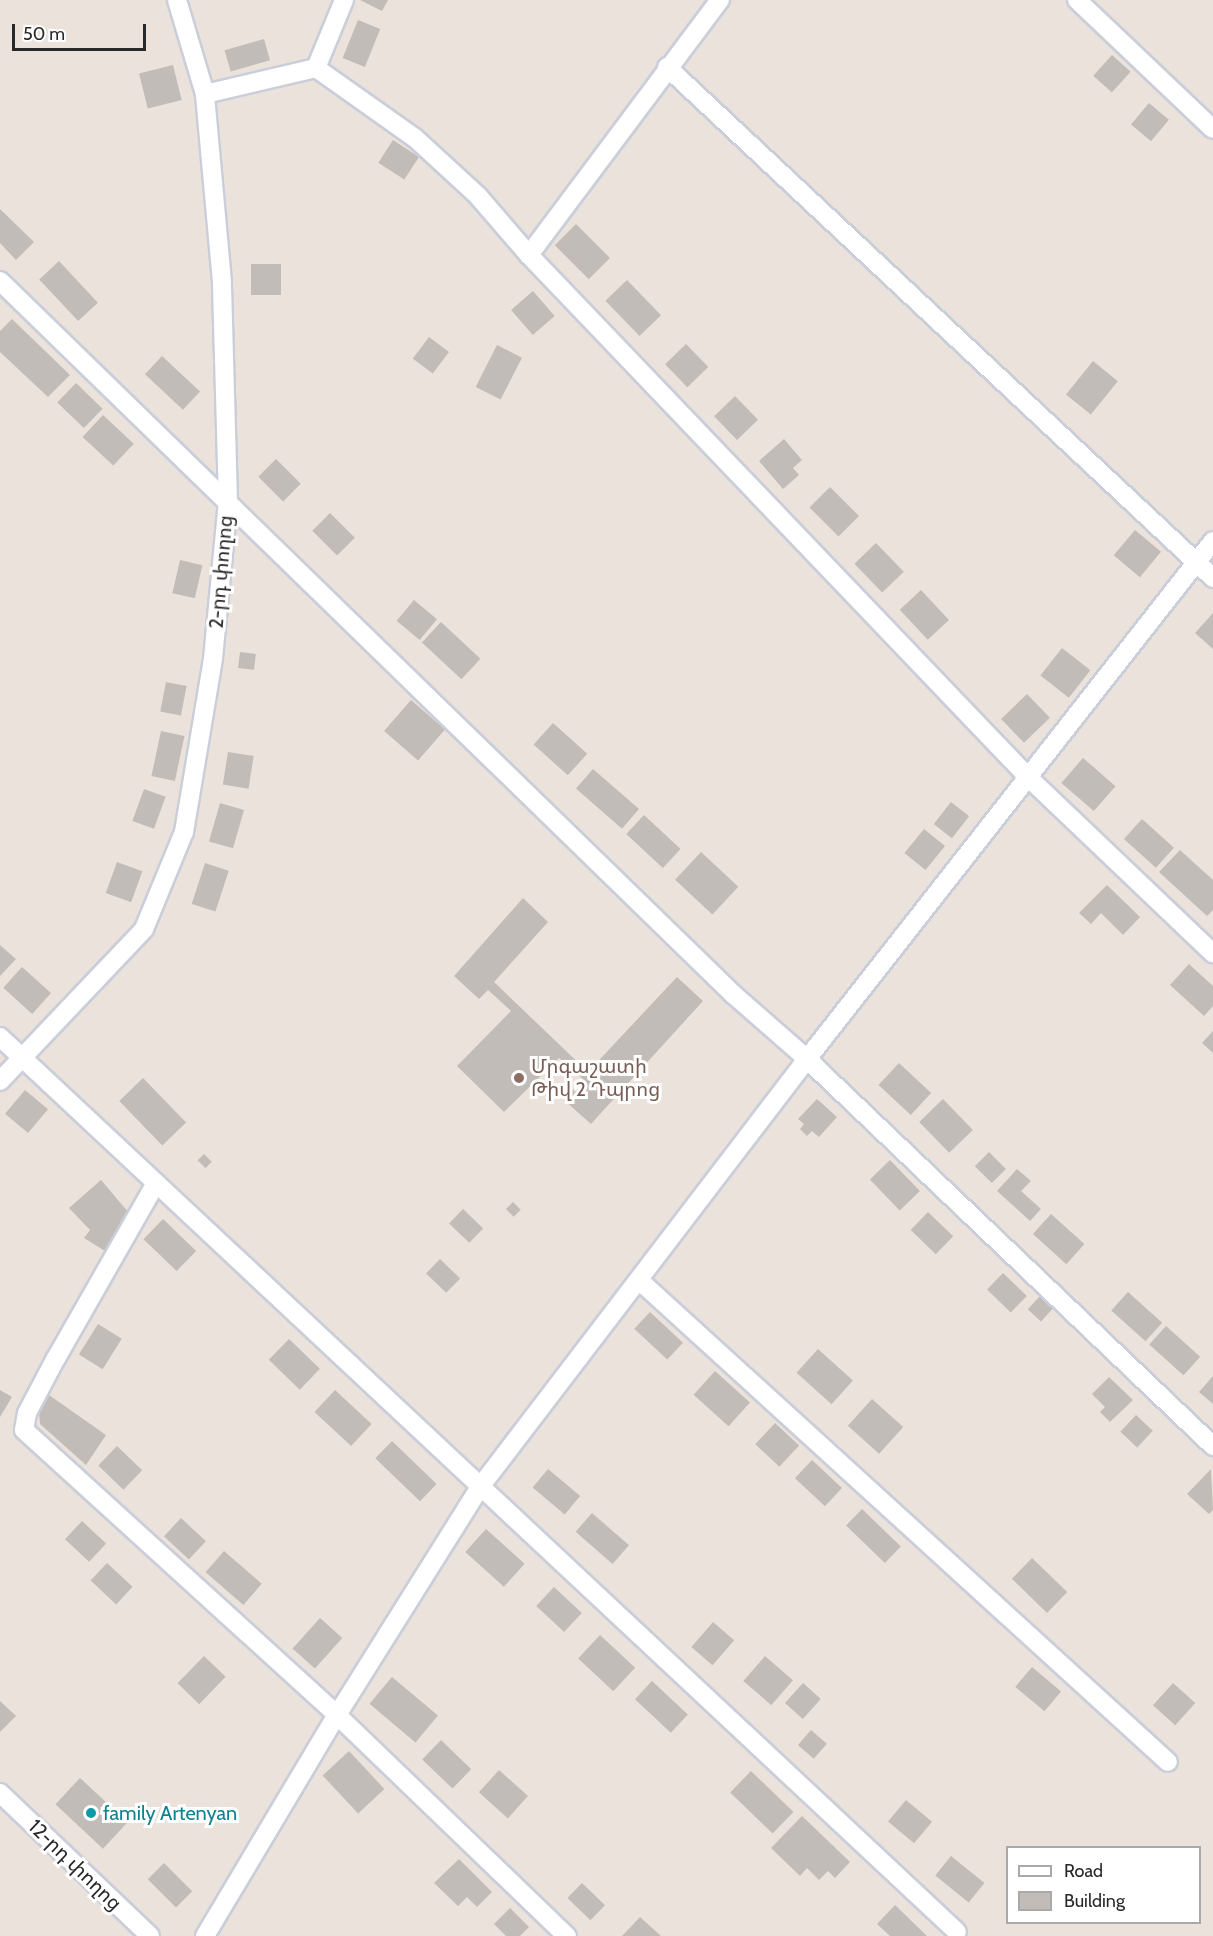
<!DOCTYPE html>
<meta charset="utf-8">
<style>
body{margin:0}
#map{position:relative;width:1213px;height:1936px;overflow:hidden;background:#eae2db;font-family:Cabin,"Noto Sans Armenian",sans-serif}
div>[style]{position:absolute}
.building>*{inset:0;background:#c2bcb8;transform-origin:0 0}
.roads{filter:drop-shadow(2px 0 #caced9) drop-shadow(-2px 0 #caced9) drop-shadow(0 2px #caced9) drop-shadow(0 -2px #caced9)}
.minor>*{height:18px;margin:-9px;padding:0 9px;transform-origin:9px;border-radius:9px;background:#fff}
.dots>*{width:16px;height:16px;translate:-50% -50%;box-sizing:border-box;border:3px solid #fff;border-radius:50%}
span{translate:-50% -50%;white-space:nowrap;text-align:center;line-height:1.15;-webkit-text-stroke:6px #fff;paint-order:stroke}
.street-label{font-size:20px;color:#282828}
.education-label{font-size:20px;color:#785e54}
.left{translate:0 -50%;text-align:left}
.culture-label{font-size:20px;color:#0d838f}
.legend{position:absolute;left:1006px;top:1846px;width:195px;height:78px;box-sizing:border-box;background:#fff;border:2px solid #a9a9a9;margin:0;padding:8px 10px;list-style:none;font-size:18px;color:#282828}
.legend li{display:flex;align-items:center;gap:12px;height:30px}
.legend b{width:30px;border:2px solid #a9a9a9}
.scale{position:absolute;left:12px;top:24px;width:134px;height:27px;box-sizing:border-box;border:3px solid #282828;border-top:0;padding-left:8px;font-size:18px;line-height:21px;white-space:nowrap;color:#282828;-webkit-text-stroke:4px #fff;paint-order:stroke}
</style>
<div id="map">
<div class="building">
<div style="clip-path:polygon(360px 0,388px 0,382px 11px)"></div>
<div style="left:358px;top:20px;width:24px;height:41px;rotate:22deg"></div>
<div style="left:264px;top:39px;width:22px;height:41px;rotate:74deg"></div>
<div style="left:1112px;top:55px;width:25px;height:28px;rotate:42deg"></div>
<div style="left:173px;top:65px;width:36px;height:35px;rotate:76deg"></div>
<div style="left:1149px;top:103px;width:26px;height:28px;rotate:40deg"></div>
<div style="left:393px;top:140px;width:31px;height:27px;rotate:33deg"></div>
<div style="clip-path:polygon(0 209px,34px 242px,16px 260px,0 243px)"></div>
<div style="left:576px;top:224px;width:48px;height:30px;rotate:45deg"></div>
<div style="left:59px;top:261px;width:57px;height:27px;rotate:47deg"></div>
<div style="left:251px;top:264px;width:30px;height:31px"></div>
<div style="left:627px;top:280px;width:49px;height:30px;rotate:46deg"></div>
<div style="left:533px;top:291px;width:33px;height:29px;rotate:49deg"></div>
<div style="clip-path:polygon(12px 319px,70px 375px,48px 397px,0 352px,0 331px)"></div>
<div style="left:429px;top:337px;width:25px;height:27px;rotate:37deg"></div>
<div style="left:686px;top:344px;width:32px;height:29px;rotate:46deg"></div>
<div style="left:497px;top:345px;width:28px;height:47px;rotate:27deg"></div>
<div style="left:162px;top:356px;width:52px;height:25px;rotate:43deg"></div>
<div style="left:1093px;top:361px;width:32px;height:43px;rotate:39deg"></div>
<div style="left:76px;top:383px;width:37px;height:27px;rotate:44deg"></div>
<div style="left:735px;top:396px;width:33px;height:29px;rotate:46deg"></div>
<div style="left:103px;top:415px;width:42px;height:30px;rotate:43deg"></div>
<div style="clip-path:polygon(784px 439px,802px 460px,793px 468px,799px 475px,783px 489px,759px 461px)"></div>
<div style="left:276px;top:459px;width:35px;height:25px;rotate:45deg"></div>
<div style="left:830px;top:487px;width:41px;height:29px;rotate:45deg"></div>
<div style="left:330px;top:513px;width:35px;height:25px;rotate:45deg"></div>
<div style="left:1135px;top:530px;width:34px;height:33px;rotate:40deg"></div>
<div style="left:876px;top:543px;width:40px;height:30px;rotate:46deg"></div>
<div style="left:180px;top:560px;width:23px;height:34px;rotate:13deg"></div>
<div style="left:921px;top:590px;width:41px;height:29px;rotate:47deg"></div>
<div style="left:414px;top:600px;width:30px;height:27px;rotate:40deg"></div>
<div style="clip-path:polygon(1213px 613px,1213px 649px,1195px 633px)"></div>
<div style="left:441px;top:622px;width:54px;height:28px;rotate:43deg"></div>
<div style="left:1062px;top:648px;width:36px;height:35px;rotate:38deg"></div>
<div style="left:240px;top:652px;width:16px;height:16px;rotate:7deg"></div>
<div style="left:166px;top:682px;width:21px;height:30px;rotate:11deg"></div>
<div style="left:1027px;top:694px;width:33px;height:36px;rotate:46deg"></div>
<div style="left:411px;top:700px;width:45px;height:41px;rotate:41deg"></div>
<div style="left:553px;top:723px;width:46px;height:29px;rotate:42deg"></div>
<div style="left:161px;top:731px;width:24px;height:46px;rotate:12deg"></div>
<div style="left:228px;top:752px;width:26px;height:33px;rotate:9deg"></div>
<div style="left:1083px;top:758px;width:43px;height:33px;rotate:41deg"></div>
<div style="left:593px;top:769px;width:61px;height:26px;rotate:41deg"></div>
<div style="left:144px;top:789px;width:23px;height:34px;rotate:20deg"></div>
<div style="left:951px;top:802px;width:23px;height:28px;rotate:38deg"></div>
<div style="left:220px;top:803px;width:25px;height:40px;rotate:16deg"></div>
<div style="left:644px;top:815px;width:50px;height:26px;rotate:43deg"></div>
<div style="left:1142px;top:819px;width:43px;height:27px;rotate:42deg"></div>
<div style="left:924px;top:829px;width:27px;height:31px;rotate:39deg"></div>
<div style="clip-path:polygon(1180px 850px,1213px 880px,1213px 910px,1207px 916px,1159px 872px)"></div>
<div style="left:701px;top:852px;width:51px;height:38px;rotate:43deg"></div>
<div style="left:117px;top:862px;width:27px;height:33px;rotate:20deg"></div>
<div style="left:205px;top:863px;width:25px;height:43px;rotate:18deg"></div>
<div style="clip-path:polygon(1107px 885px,1140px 917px,1123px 935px,1101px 913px,1091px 924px,1079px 913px)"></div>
<div style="clip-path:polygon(523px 898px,548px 922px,494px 982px,588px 1072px,677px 977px,703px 1001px,591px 1124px,564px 1100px,583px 1079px,559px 1058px,504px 1112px,457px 1066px,511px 1011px,488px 990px,479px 999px,454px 976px)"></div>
<div style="clip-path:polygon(0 945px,16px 959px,0 976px)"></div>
<div style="clip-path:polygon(1189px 964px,1213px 986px,1213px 1006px,1204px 1016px,1170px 985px)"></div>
<div style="left:22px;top:967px;width:39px;height:28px;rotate:42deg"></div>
<div style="clip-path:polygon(1213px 1031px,1213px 1053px,1202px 1043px)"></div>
<div style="left:899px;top:1063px;width:44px;height:30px;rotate:43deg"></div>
<div style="left:143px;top:1078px;width:62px;height:33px;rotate:46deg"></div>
<div style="left:25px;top:1090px;width:30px;height:31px;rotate:40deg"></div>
<div style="clip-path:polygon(817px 1099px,837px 1117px,819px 1137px,812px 1131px,807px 1136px,800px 1129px,804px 1124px,798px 1119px)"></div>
<div style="left:943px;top:1099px;width:43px;height:33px;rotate:46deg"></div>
<div style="left:989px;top:1152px;width:24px;height:20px;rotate:45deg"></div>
<div style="left:204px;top:1154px;width:11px;height:9px;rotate:45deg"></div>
<div style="left:890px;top:1160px;width:43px;height:28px;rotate:46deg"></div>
<div style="clip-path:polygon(1017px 1169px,1031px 1181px,1021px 1191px,1041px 1209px,1030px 1221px,997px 1191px)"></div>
<div style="clip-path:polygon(101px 1180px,129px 1213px,105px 1251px,84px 1238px,90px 1230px,69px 1208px)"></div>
<div style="left:513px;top:1202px;width:11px;height:10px;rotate:45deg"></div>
<div style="left:463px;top:1209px;width:28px;height:20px;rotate:44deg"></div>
<div style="left:928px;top:1212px;width:35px;height:25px;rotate:44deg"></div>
<div style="left:1051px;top:1214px;width:45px;height:27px;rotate:42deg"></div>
<div style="left:163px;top:1219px;width:46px;height:28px;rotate:44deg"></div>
<div style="left:440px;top:1259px;width:28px;height:20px;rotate:44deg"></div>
<div style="left:1003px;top:1273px;width:33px;height:23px;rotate:44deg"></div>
<div style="left:1128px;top:1292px;width:46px;height:25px;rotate:42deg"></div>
<div style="left:1040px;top:1296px;width:18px;height:18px;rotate:43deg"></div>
<div style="left:650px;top:1312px;width:45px;height:23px;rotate:43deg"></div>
<div style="left:98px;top:1324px;width:28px;height:36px;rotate:32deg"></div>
<div style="left:1166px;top:1326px;width:46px;height:25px;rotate:42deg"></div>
<div style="left:289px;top:1339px;width:43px;height:29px;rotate:44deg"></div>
<div style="left:818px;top:1349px;width:47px;height:32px;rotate:42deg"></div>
<div style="left:715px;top:1371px;width:47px;height:32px;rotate:42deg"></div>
<div style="clip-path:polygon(1213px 1376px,1213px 1404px,1199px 1392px)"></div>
<div style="clip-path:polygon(1109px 1377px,1133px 1400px,1110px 1422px,1100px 1412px,1105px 1407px,1092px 1394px)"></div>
<div style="clip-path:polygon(0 1390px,12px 1397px,0 1417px)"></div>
<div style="left:335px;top:1390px;width:50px;height:30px;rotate:43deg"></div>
<div style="clip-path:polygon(49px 1395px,106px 1435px,86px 1465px,40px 1424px,39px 1413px)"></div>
<div style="left:872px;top:1399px;width:42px;height:36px;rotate:42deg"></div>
<div style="left:1136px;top:1415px;width:23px;height:23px;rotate:43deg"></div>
<div style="left:775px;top:1423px;width:33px;height:29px;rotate:43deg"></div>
<div style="left:392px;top:1441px;width:62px;height:24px;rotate:44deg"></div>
<div style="left:117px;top:1446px;width:35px;height:27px;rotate:44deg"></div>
<div style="left:812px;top:1460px;width:41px;height:25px;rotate:43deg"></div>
<div style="left:548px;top:1469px;width:42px;height:24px;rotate:40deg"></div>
<div style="clip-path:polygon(1211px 1469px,1213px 1510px,1209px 1514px,1187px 1494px)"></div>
<div style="left:862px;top:1509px;width:54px;height:23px;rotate:44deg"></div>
<div style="left:592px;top:1513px;width:49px;height:25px;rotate:41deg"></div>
<div style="left:181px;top:1518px;width:34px;height:25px;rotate:43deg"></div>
<div style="left:82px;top:1521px;width:33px;height:25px;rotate:43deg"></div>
<div style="left:486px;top:1529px;width:52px;height:31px;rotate:42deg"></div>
<div style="left:224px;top:1551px;width:50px;height:28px;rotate:41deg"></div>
<div style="left:1032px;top:1558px;width:49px;height:29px;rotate:44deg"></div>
<div style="left:107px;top:1563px;width:35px;height:24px;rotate:43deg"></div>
<div style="left:554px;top:1587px;width:38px;height:26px;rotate:43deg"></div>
<div style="left:320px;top:1618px;width:30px;height:41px;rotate:42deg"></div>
<div style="left:713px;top:1622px;width:28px;height:33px;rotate:41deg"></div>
<div style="left:600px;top:1635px;width:48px;height:32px;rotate:43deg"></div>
<div style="left:204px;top:1656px;width:30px;height:38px;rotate:44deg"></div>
<div style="left:765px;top:1656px;width:37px;height:33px;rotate:41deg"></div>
<div style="left:1032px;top:1667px;width:38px;height:26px;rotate:40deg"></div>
<div style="left:392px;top:1677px;width:60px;height:35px;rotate:40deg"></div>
<div style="left:652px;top:1681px;width:49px;height:25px;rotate:43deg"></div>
<div style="left:803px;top:1683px;width:24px;height:27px;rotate:42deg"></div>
<div style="left:1173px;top:1683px;width:30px;height:30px;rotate:42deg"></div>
<div style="clip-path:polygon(0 1701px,16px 1716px,0 1732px)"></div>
<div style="left:811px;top:1730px;width:21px;height:20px;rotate:41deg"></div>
<div style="left:441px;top:1740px;width:42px;height:27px;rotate:44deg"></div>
<div style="left:349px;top:1751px;width:52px;height:36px;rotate:47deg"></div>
<div style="left:499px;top:1770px;width:39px;height:30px;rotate:42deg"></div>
<div style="left:751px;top:1771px;width:59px;height:30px;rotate:44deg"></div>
<div style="left:80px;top:1778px;width:65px;height:36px;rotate:43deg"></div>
<div style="left:906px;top:1800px;width:34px;height:28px;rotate:40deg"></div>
<div style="clip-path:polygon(802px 1816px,850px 1862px,835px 1878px,828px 1871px,819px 1880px,807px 1868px,800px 1876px,771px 1848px)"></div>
<div style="left:951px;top:1856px;width:43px;height:25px;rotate:39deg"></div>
<div style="clip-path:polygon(459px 1859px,492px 1892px,477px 1907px,467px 1897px,458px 1906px,434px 1883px)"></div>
<div style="left:164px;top:1863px;width:40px;height:23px;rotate:45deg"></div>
<div style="left:582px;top:1883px;width:32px;height:21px;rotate:44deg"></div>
<div style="clip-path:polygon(895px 1905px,927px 1936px,890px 1936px,877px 1924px)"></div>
<div style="clip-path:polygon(510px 1908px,529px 1927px,520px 1936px,506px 1936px,494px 1924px)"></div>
<div style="clip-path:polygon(640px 1917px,661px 1936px,622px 1936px)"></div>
</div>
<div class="roads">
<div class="minor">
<div style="left:1077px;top:0;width:187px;rotate:43.5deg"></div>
<div style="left:667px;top:67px;width:748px;rotate:43.1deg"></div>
<div style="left:316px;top:68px;width:74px;rotate:-67.6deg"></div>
<div style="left:205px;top:94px;width:114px;rotate:-13.2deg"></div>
<div style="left:316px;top:68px;width:121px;rotate:35.3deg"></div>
<div style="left:415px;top:138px;width:86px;rotate:42.6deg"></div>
<div style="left:478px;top:196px;width:78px;rotate:49.2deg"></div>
<div style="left:529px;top:255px;width:725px;rotate:46.29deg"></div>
<div style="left:1030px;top:779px;width:253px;rotate:43.6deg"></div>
<div style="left:529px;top:255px;width:319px;rotate:-53.2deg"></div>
<div style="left:0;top:281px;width:1024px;rotate:44.21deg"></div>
<div style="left:734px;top:995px;width:97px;rotate:41.2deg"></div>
<div style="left:807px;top:1059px;width:561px;rotate:43.63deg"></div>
<div style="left:0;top:1037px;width:1310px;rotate:43.08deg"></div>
<div style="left:0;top:1081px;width:209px;rotate:-46.5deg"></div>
<div style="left:144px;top:929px;width:105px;rotate:-67.6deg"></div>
<div style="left:184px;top:832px;width:175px;rotate:-80.5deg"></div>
<div style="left:213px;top:659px;width:159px;rotate:-84.6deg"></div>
<div style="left:228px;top:501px;width:219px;rotate:-91.6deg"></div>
<div style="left:222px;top:282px;width:189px;rotate:-95.2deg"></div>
<div style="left:205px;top:94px;width:98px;rotate:-106.6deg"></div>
<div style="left:156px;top:1183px;width:202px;rotate:119.7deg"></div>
<div style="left:56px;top:1358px;width:62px;rotate:117.8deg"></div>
<div style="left:27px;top:1413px;width:17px;rotate:100deg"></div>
<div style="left:24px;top:1430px;width:423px;rotate:42.3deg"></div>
<div style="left:337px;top:1715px;width:319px;rotate:43.9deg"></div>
<div style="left:640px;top:1281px;width:714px;rotate:42.33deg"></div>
<div style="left:0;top:1793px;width:207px;rotate:43.6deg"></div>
<div style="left:205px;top:1936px;width:257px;rotate:-59.2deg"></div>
<div style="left:337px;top:1715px;width:269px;rotate:-57.9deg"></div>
<div style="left:480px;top:1487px;width:539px;rotate:-52.62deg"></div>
<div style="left:807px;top:1059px;width:658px;rotate:-51.91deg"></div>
</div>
</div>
<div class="dots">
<div style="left:519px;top:1078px;background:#8d6e63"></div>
<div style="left:91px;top:1813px;background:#0f9aa8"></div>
</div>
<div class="street-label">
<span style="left:221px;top:572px;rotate:-85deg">2-րդ փողոց</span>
<span style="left:75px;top:1865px;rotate:44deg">12-րդ փողոց</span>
</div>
<div class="education-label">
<span class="left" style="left:531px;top:1078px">Մրգաշատի<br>Թիվ 2 Դպրոց</span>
</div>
<div class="culture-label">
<span class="left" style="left:103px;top:1813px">family Artenyan</span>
</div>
<ul class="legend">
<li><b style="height:8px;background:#fff"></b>Road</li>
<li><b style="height:16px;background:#c2bcb8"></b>Building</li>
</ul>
<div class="scale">50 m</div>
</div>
